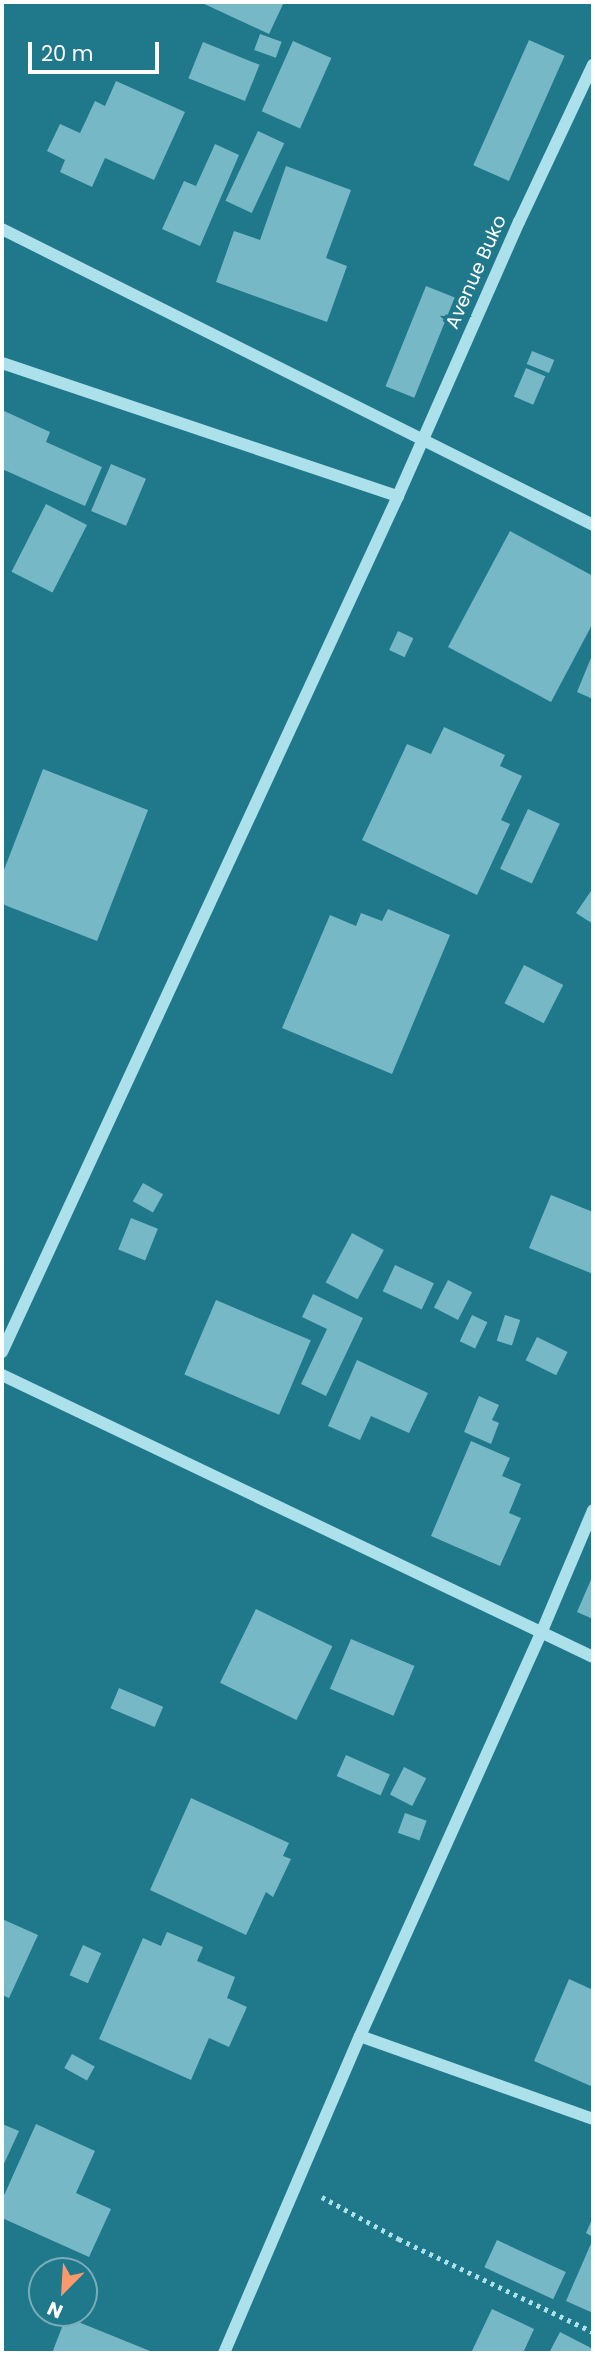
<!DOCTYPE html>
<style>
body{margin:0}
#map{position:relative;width:595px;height:2355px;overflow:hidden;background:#20788b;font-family:Poppins,sans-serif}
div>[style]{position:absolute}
.building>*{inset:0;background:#76b8c6;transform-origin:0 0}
.path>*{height:4.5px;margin-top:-2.25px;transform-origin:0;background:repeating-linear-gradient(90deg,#ace1eb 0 3.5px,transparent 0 8.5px)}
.minor>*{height:12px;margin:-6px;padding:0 6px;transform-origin:6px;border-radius:6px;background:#ace1eb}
span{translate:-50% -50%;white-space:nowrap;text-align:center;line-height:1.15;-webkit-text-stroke:7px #20788b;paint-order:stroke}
.street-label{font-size:19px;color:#fff}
.frame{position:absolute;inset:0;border:4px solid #fff;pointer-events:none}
.north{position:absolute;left:28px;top:2257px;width:70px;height:70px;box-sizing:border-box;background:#20788b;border:2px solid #79aeb9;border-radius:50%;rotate:204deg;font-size:19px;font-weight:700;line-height:28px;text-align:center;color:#fff}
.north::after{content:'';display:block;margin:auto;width:24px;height:32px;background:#f99a6d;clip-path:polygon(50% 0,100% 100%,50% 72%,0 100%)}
.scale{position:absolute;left:28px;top:42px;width:131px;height:32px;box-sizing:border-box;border:4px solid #fff;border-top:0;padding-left:9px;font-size:21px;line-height:24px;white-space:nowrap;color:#fff;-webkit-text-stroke:5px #20788b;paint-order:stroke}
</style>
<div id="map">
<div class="building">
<div style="clip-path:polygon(200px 2px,284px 2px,269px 34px)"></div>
<div style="left:260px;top:34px;width:23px;height:17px;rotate:20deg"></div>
<div style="left:529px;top:40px;width:39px;height:137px;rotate:24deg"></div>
<div style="left:293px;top:41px;width:42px;height:77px;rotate:24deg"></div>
<div style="left:203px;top:42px;width:61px;height:39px;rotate:22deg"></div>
<div style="clip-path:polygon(116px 81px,185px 112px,154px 180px,105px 158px,92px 187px,60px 172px,65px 160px,47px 151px,60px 124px,80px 133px,95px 101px,105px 106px)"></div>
<div style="left:258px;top:131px;width:29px;height:77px;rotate:25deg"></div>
<div style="clip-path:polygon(215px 144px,239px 155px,200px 246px,162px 229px,184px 181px,196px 186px)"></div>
<div style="clip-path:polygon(286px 166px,351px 190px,326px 258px,347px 266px,327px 322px,216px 282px,234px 231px,260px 240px)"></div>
<div style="left:426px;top:286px;width:31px;height:108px;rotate:22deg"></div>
<div style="left:532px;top:351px;width:24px;height:14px;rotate:22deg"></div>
<div style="left:526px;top:368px;width:21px;height:31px;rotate:23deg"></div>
<div style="clip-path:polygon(2px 410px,50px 432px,46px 442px,102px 467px,85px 506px,2px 469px)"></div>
<div style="left:111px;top:464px;width:38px;height:51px;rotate:23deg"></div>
<div style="left:46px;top:504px;width:46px;height:76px;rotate:27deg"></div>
<div style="clip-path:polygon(510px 531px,593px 576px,593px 623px,551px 702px,448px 647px)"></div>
<div style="left:398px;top:631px;width:17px;height:21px;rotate:25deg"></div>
<div style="clip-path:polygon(593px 653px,593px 699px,577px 692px)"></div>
<div style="clip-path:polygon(444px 727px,505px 755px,500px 766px,522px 776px,501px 820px,510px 824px,477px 895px,362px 840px,407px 744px,431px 754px)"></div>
<div style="clip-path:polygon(43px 769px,148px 810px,97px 941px,2px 904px,2px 875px)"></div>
<div style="left:528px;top:809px;width:35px;height:66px;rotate:25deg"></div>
<div style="clip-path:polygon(593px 888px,593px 924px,576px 913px)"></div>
<div style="clip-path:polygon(388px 909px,450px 935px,392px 1074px,282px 1028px,330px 915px,356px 926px,361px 913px,382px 921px)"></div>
<div style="left:524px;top:965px;width:44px;height:43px;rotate:27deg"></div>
<div style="left:143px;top:1183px;width:23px;height:21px;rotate:29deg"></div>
<div style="clip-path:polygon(551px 1195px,593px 1212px,593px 1274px,529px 1248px)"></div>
<div style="left:131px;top:1218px;width:29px;height:34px;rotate:22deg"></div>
<div style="left:352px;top:1233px;width:36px;height:56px;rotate:28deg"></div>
<div style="left:395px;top:1265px;width:43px;height:29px;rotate:25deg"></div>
<div style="left:448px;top:1280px;width:27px;height:31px;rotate:27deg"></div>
<div style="clip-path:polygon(313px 1294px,363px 1318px,326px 1396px,301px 1384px,327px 1329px,302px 1317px)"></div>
<div style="left:216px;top:1300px;width:103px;height:81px;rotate:23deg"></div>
<div style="left:472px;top:1315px;width:17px;height:29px;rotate:25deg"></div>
<div style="left:505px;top:1315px;width:16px;height:27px;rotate:18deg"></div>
<div style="left:537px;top:1337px;width:34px;height:26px;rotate:26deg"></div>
<div style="clip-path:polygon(357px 1360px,428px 1393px,409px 1433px,371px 1416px,360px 1440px,328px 1426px)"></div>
<div style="clip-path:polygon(479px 1396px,499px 1405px,492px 1420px,499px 1423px,491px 1444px,464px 1432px)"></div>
<div style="clip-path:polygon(471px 1441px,510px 1458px,502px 1476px,521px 1484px,509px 1513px,521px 1518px,500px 1566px,431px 1536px)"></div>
<div style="clip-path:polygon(593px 1575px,593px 1619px,577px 1612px)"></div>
<div style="left:256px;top:1609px;width:85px;height:82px;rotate:26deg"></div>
<div style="left:351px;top:1639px;width:69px;height:54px;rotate:23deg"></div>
<div style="left:119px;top:1688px;width:48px;height:22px;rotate:23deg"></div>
<div style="left:346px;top:1755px;width:48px;height:23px;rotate:24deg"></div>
<div style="left:404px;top:1767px;width:25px;height:31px;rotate:27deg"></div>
<div style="clip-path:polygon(191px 1798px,289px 1843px,283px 1856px,291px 1859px,273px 1897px,266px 1892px,246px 1935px,150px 1890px)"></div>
<div style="left:405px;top:1813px;width:23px;height:21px;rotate:20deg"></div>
<div style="clip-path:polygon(2px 1919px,38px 1935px,9px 1998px,2px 1995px)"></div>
<div style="clip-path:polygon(167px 1932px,203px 1947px,197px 1961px,235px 1977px,227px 1998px,247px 2007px,229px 2047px,209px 2038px,191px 2080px,99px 2039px,143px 1938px,161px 1946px)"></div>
<div style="left:83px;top:1945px;width:20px;height:33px;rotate:24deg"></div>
<div style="clip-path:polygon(569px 1979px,593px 1990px,593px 2087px,534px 2061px)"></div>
<div style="left:72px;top:2054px;width:26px;height:16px;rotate:29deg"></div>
<div style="clip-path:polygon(2px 2124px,19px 2131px,2px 2168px)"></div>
<div style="clip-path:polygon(36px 2124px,95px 2151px,76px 2193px,111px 2209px,89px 2257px,2px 2218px,2px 2200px)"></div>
<div style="clip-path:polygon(593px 2217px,593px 2237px,586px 2233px)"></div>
<div style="clip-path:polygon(593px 2239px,593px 2313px,566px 2301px)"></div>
<div style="left:497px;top:2240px;width:76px;height:30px;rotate:25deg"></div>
<div style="clip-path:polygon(492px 2309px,534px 2329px,523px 2353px,471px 2353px)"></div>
<div style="clip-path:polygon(66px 2317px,155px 2353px,52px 2353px)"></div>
<div style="clip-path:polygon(560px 2332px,593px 2349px,593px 2353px,549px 2353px)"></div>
</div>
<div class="path">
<div style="left:322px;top:2197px;width:88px;rotate:28.6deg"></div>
<div style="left:399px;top:2239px;width:215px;rotate:25.6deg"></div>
</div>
<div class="minor">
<div style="left:2px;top:229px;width:661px;rotate:26.6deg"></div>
<div style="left:2px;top:363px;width:418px;rotate:18.6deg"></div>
<div style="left:2px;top:1352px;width:943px;rotate:-65.17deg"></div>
<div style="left:398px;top:496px;width:300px;rotate:-66.2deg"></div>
<div style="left:519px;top:222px;width:174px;rotate:-64.8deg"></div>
<div style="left:2px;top:1375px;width:655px;rotate:25.51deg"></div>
<div style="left:360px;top:2036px;width:247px;rotate:19.6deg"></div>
<div style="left:224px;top:2353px;width:345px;rotate:-66.8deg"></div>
<div style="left:360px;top:2036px;width:444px;rotate:-65.8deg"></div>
<div style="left:542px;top:1631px;width:131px;rotate:-67.1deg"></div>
</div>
<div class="street-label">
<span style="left:476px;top:272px;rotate:-66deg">Avenue Buko</span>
</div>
<div class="frame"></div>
<div class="north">N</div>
<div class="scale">20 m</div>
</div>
